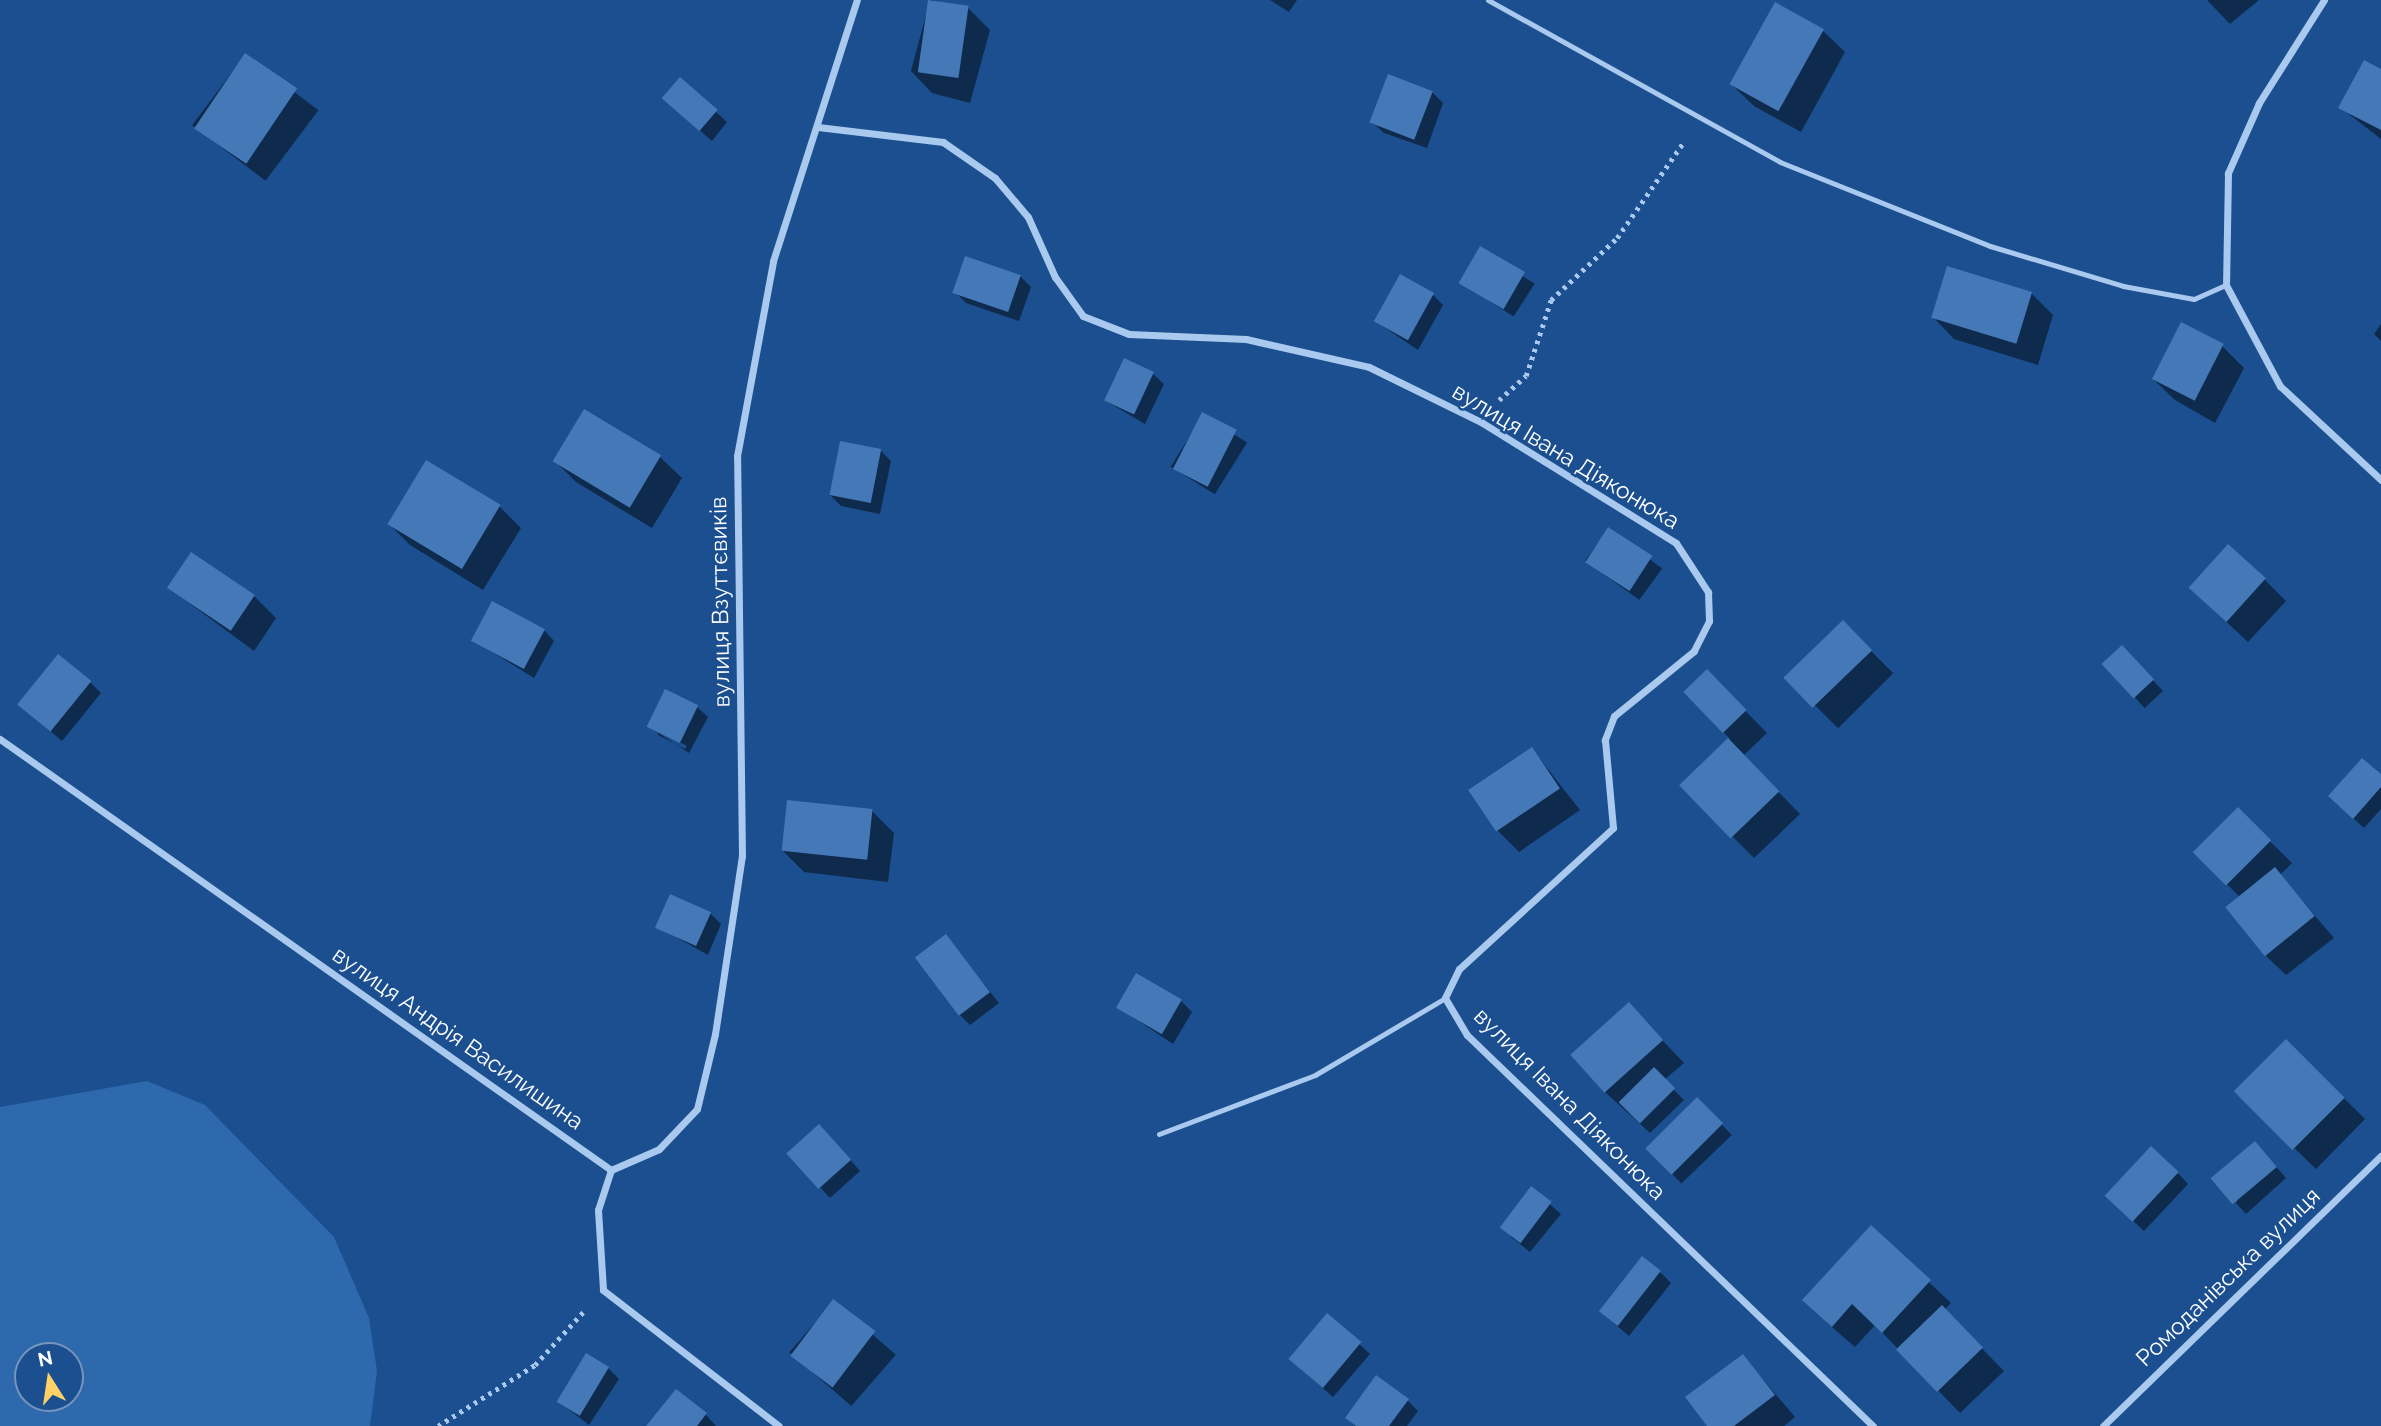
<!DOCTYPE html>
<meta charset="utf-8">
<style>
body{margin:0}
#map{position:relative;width:2381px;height:1426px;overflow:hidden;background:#1b4f8f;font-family:Raleway,sans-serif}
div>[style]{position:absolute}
.green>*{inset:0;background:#2e69ad}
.shadow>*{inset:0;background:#0007;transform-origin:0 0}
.building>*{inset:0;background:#4478b7;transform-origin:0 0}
.path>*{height:4.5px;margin-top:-2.25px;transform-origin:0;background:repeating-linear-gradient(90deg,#a9c9ee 0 3.5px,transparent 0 8.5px)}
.service>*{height:5px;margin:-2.5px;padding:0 2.5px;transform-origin:2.5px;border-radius:2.5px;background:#a9c9ee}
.minor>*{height:7px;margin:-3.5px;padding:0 3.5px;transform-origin:3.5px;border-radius:3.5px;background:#a9c9ee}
span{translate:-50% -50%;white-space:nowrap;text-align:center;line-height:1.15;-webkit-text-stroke:5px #1b4f8f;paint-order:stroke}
.street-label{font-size:23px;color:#fff}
.north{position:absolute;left:14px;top:1342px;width:70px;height:70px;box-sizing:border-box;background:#1b4f8f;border:2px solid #7695bc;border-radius:50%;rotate:348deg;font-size:19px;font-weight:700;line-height:28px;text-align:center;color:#fff}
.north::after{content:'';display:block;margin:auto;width:24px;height:32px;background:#ffd166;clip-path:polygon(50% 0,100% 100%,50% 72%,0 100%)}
</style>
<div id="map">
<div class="green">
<div style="clip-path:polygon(evenodd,147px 1081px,205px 1105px,334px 1237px,369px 1318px,377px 1371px,370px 1426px,0 1426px,0 1107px,147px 1081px,28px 1356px,70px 1356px,70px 1398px,28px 1398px,28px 1356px)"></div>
</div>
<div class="shadow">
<div style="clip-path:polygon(930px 0,968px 8px,990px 30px,970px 103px,932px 93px,911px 71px)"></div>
<div style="clip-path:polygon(1270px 0,1297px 0,1289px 12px)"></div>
<div style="clip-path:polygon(2207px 0,2259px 0,2230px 24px)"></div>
<div style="clip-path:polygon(1823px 31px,1845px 52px,1801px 132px,1754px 106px,1732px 85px)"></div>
<div style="left:245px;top:55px;width:92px;height:88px;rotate:37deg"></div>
<div style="clip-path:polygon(2381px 71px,2381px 139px,2341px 108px)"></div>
<div style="clip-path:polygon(680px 80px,727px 122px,712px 141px,675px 109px)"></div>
<div style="clip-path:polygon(1432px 92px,1443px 103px,1427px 148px,1384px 133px,1373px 123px)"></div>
<div style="left:1481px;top:249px;width:64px;height:39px;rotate:33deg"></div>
<div style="clip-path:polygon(1020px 276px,1031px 287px,1019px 321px,966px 303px,955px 292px)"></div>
<div style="clip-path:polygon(2031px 293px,2053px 315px,2038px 365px,1954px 339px,1933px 317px)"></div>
<div style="clip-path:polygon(1432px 294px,1443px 305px,1418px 350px,1375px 321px)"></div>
<div style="clip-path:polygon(2381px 324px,2381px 341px,2374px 334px)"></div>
<div style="clip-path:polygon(2222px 346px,2244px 368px,2215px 423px,2175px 400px,2153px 379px)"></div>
<div style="clip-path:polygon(1153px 374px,1164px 384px,1145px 424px,1106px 401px)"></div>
<div style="clip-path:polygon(585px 411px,660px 457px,682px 478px,652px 528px,576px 482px,555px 461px)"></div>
<div style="left:1203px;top:415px;width:52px;height:61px;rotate:32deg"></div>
<div style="clip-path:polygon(880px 450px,891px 461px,880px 514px,841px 506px,830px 495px)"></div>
<div style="clip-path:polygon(426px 462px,499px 506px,521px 528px,483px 590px,410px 545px,389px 524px)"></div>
<div style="left:1608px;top:529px;width:67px;height:39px;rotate:36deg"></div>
<div style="clip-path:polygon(2264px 579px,2286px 601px,2248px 642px,2190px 588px)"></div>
<div style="clip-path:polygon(169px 588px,254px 596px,276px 618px,254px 651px)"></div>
<div style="left:1843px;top:623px;width:71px;height:78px;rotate:45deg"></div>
<div style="clip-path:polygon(544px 630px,554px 641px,534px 678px,473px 640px)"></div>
<div style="left:2122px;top:647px;width:60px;height:25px;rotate:47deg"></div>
<div style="clip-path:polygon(1707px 672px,1767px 733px,1743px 756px,1800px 814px,1754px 858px,1682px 786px,1730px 739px,1686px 692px)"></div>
<div style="clip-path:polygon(90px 682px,101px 693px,62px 741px,19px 704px)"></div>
<div style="clip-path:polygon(evenodd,697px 707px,708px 717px,689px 753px,648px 726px,697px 707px,658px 731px,687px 746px,685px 749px,658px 735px,658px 731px)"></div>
<div style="clip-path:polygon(1532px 749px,1580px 810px,1519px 852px,1497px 830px)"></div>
<div style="clip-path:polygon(2381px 776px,2381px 809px,2364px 828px,2341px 807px)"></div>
<div style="clip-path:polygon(2238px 810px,2292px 863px,2280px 875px,2334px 938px,2286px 975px,2264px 954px,2240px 897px,2195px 853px)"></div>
<div style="clip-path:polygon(872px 811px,894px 833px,888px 882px,804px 872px,782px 850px)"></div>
<div style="clip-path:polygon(710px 913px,721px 924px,708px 955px,658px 927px)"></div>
<div style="clip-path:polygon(945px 936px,999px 1003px,970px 1025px,960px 1015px)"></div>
<div style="clip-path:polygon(1181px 1001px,1192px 1012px,1173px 1044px,1118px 1007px)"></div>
<div style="clip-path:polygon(1629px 1005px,1684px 1063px,1664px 1080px,1684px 1100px,1650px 1133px,1605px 1092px)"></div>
<div style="clip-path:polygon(2286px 1041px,2365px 1119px,2316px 1169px,2258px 1113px)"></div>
<div style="left:1697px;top:1099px;width:50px;height:70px;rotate:46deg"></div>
<div style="clip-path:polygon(830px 1137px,860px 1171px,830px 1198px,789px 1154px)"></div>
<div style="clip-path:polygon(2265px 1154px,2286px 1178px,2246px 1214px,2236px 1203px)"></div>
<div style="clip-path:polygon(2178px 1173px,2188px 1184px,2144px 1231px,2117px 1206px)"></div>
<div style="clip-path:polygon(1531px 1188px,1561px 1214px,1530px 1252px,1511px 1237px)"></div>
<div style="clip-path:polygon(1871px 1228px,1951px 1303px,1944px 1310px,2004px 1371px,1960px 1413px,1875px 1325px,1855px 1347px,1826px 1322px)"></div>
<div style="clip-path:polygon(1660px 1272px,1671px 1283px,1629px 1336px,1600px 1311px)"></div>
<div style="left:834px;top:1301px;width:82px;height:68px;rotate:41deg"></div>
<div style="clip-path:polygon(1327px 1315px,1370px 1354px,1333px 1397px,1301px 1369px)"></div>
<div style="clip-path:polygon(1743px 1356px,1795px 1417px,1784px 1426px,1709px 1426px)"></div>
<div style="clip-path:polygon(608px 1368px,619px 1379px,589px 1425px,558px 1401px)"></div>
<div style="clip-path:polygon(1408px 1401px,1418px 1411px,1407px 1426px,1355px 1426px,1347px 1418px)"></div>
<div style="clip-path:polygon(706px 1415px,716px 1426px,648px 1426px)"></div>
</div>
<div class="building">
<div style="left:928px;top:0;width:41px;height:73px;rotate:8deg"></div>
<div style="left:1775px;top:2px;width:56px;height:94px;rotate:29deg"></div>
<div style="left:245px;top:53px;width:63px;height:91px;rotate:34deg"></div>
<div style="clip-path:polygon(2364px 60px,2381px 69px,2381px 130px,2338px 108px)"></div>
<div style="left:1388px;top:74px;width:48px;height:52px;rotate:21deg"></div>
<div style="left:680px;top:77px;width:50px;height:28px;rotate:41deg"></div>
<div style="left:1480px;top:246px;width:52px;height:43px;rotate:30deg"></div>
<div style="left:965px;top:256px;width:59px;height:39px;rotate:19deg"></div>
<div style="left:1947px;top:266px;width:89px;height:54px;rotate:17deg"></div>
<div style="left:1400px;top:274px;width:39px;height:54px;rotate:29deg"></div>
<div style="left:2181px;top:322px;width:48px;height:64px;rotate:27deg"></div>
<div style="left:1124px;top:358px;width:33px;height:47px;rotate:25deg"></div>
<div style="left:584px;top:409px;width:90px;height:61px;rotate:31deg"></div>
<div style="left:1202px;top:412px;width:39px;height:64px;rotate:27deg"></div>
<div style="left:840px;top:441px;width:42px;height:55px;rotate:11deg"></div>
<div style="left:426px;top:460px;width:87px;height:75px;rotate:31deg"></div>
<div style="left:1608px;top:527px;width:53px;height:42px;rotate:33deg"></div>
<div style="left:2228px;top:544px;width:51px;height:59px;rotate:42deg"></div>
<div style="left:191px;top:552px;width:77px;height:43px;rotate:34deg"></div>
<div style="left:492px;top:601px;width:60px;height:45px;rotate:28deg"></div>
<div style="left:1843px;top:620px;width:42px;height:83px;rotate:46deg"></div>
<div style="left:2122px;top:645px;width:47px;height:28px;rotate:47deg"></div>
<div style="left:58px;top:654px;width:43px;height:65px;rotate:39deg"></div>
<div style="left:1707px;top:669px;width:57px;height:33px;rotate:46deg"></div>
<div style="left:665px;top:689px;width:37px;height:42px;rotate:26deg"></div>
<div style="left:1728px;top:738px;width:74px;height:68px;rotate:46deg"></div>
<div style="left:1532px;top:747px;width:50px;height:77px;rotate:56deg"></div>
<div style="clip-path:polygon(2362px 758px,2381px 774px,2381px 787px,2353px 819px,2328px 796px)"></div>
<div style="left:787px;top:800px;width:86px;height:51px;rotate:6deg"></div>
<div style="left:2238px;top:807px;width:47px;height:64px;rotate:45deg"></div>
<div style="left:2275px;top:867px;width:63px;height:64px;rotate:51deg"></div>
<div style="left:670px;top:894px;width:45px;height:37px;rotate:24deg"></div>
<div style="left:946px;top:934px;width:73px;height:39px;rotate:53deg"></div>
<div style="left:1136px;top:973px;width:53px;height:40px;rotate:30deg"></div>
<div style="left:1629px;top:1002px;width:51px;height:79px;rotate:48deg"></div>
<div style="left:2286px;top:1039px;width:83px;height:74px;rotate:45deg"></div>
<div style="left:1654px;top:1067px;width:30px;height:50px;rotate:45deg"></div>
<div style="left:1697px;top:1097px;width:37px;height:73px;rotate:45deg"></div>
<div style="left:819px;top:1124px;width:48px;height:44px;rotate:48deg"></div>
<div style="left:2255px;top:1141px;width:34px;height:58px;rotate:50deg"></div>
<div style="left:2151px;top:1146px;width:38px;height:68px;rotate:43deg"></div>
<div style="left:1531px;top:1186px;width:26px;height:52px;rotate:37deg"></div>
<div style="clip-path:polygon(1871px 1225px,1931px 1280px,1882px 1333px,1852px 1304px,1832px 1327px,1802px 1300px)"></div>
<div style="left:1642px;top:1256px;width:24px;height:70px;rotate:38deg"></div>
<div style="left:833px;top:1299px;width:53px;height:71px;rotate:37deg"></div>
<div style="left:1942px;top:1305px;width:59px;height:64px;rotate:46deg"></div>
<div style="left:1327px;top:1313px;width:45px;height:60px;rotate:40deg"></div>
<div style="left:586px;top:1353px;width:27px;height:57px;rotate:31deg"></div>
<div style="clip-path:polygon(1743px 1354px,1775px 1395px,1734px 1426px,1707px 1426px,1685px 1397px)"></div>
<div style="clip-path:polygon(1376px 1375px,1409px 1399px,1389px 1426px,1356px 1426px,1345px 1418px)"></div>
<div style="clip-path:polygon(676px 1389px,707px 1413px,697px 1426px,646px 1426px)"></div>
</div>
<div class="path">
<div style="left:1499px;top:400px;width:36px;rotate:-42deg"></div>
<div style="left:1526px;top:376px;width:80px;rotate:-71.8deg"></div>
<div style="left:1551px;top:300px;width:91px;rotate:-43.2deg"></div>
<div style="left:1617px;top:238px;width:116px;rotate:-55.2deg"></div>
<div style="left:438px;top:1426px;width:115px;rotate:-32.2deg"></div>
<div style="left:535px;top:1365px;width:73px;rotate:-47.8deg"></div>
</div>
<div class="service">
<div style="left:1488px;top:0;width:334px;rotate:29deg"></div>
<div style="left:1780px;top:162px;width:226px;rotate:21.8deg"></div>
<div style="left:1990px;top:246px;width:139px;rotate:16.7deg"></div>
<div style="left:2123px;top:286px;width:72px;rotate:10.4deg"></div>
<div style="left:2194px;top:299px;width:35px;rotate:-24deg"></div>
<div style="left:1159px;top:1134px;width:167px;rotate:-20.7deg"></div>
<div style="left:1315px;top:1075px;width:151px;rotate:-30.6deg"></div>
</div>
<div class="minor">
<div style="left:2324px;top:0;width:122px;rotate:122.3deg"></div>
<div style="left:2259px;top:103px;width:77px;rotate:113.9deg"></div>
<div style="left:2228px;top:173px;width:112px;rotate:91deg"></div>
<div style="left:2226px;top:285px;width:115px;rotate:61.9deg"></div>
<div style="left:2280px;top:386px;width:138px;rotate:42.9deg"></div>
<div style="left:818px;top:127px;width:126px;rotate:6.8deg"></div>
<div style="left:943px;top:142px;width:63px;rotate:34.7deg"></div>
<div style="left:995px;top:178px;width:51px;rotate:49.8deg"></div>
<div style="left:1028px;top:217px;width:66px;rotate:65.8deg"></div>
<div style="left:1055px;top:277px;width:48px;rotate:54.3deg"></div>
<div style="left:1083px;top:316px;width:49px;rotate:21.4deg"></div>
<div style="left:1129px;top:334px;width:117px;rotate:2.4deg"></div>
<div style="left:1246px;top:339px;width:126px;rotate:12.8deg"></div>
<div style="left:1369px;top:367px;width:125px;rotate:26.2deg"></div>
<div style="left:1481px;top:422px;width:229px;rotate:31.8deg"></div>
<div style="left:1676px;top:543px;width:59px;rotate:56.9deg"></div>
<div style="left:1708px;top:592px;width:29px;rotate:88deg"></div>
<div style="left:1709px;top:621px;width:34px;rotate:117deg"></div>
<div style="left:1694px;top:651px;width:103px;rotate:140.9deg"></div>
<div style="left:1614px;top:716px;width:26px;rotate:111deg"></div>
<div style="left:1605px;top:740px;width:88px;rotate:84.8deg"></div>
<div style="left:1613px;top:828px;width:209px;rotate:137.5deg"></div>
<div style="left:1459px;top:969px;width:32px;rotate:116deg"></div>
<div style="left:1445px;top:998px;width:43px;rotate:59.3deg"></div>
<div style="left:1467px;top:1035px;width:564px;rotate:43.92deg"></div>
<div style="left:0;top:739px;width:748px;rotate:35.2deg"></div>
<div style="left:611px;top:1170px;width:42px;rotate:108deg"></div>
<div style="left:598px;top:1210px;width:80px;rotate:86.4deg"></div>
<div style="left:603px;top:1290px;width:222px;rotate:37.7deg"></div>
<div style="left:611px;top:1170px;width:52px;rotate:-23.6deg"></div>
<div style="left:659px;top:1149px;width:55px;rotate:-46.5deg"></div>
<div style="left:697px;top:1109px;width:77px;rotate:-76.5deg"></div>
<div style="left:715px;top:1034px;width:180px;rotate:-81.4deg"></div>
<div style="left:742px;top:856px;width:400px;rotate:-90.7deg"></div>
<div style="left:737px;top:456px;width:198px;rotate:-79.5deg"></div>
<div style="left:773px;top:261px;width:274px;rotate:-72.2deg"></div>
<div style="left:2103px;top:1426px;width:388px;rotate:-44.2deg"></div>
</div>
<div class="street-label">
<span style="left:1566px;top:456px;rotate:31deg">вулиця Івана Діяконюка</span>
<span style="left:720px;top:602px;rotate:-91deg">вулиця Взуттєвиків</span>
<span style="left:458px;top:1038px;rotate:35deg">вулиця Андрія Василишина</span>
<span style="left:1570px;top:1104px;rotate:45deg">вулиця Івана Діяконюка</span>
<span style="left:2228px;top:1277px;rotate:-44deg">Ромоданівська вулиця</span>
</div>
<div class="north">N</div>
</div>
